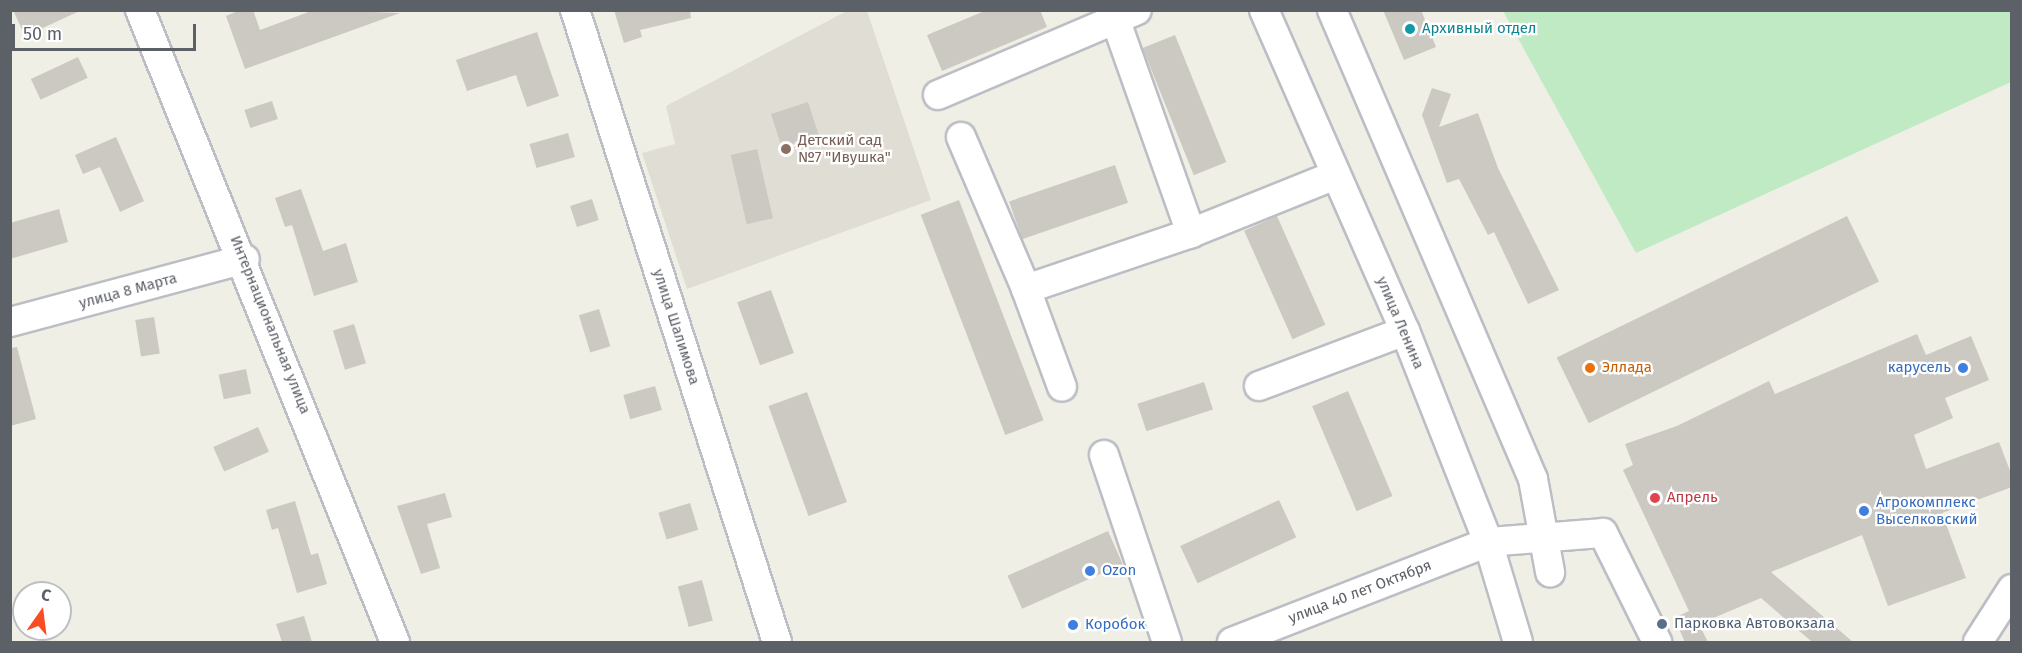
<!DOCTYPE html>
<meta charset="utf-8">
<style>
body{margin:0}
#map{position:relative;width:2022px;height:653px;overflow:hidden;background:#f0efe5;font-family:"Fira Sans",sans-serif}
div>[style]{position:absolute}
.education>*{inset:0;background:#e0ded4}
.green>*{inset:0;background:#bfeac4}
.building>*{inset:0;background:#cbc9c2;transform-origin:0 0}
.roads{filter:drop-shadow(2px 0 #bcbec5) drop-shadow(-2px 0 #bcbec5) drop-shadow(0 2px #bcbec5) drop-shadow(0 -2px #bcbec5)}
.minor>*{height:28px;margin:-14px;padding:0 14px;transform-origin:14px;border-radius:14px;background:#fff}
.dots>*{width:16px;height:16px;translate:-50% -50%;box-sizing:border-box;border:3px solid #fff;border-radius:50%}
span{translate:-50% -50%;white-space:nowrap;text-align:center;line-height:1.15;-webkit-text-stroke:4.5px #fff;paint-order:stroke}
.culture-label{font-size:15px;color:#0d838f}
.left{translate:0 -50%;text-align:left}
.education-label{font-size:15px;color:#785e54}
.street-label{font-size:15px;color:#5c6067}
.food-label{font-size:15px;color:#c56008}
.shop-label{font-size:15px;color:#366cbe}
.right{translate:-100% -50%;text-align:right}
.health-label{font-size:15px;color:#be3a42}
.service-label{font-size:15px;color:#4e5e75}
.frame{position:absolute;inset:0;border:12px solid #5c6067;pointer-events:none}
.north{position:absolute;left:12px;top:581px;width:60px;height:60px;box-sizing:border-box;background:#fff;border:2px solid #bebfc2;border-radius:50%;rotate:14deg;font-size:16px;font-weight:700;line-height:24px;text-align:center;color:#5c6067}
.north::after{content:'';display:block;margin:auto;width:21px;height:27px;background:#f84c23;clip-path:polygon(50% 0,100% 100%,50% 72%,0 100%)}
.scale{position:absolute;left:12px;top:24px;width:184px;height:27px;box-sizing:border-box;border:3px solid #5c6067;border-top:0;padding-left:8px;font-size:18px;line-height:21px;white-space:nowrap;color:#5c6067;-webkit-text-stroke:4px #fff;paint-order:stroke}
</style>
<div id="map">
<div class="education">
<div style="clip-path:polygon(847px 11px,867px 11px,931px 200px,687px 289px,642px 153px,675px 144px,666px 106px)"></div>
</div>
<div class="green">
<div style="clip-path:polygon(1503px 11px,2011px 11px,2011px 82px,1636px 253px)"></div>
</div>
<div class="building">
<div style="clip-path:polygon(13px 10px,82px 10px,25px 36px)"></div>
<div style="clip-path:polygon(240px 10px,253px 10px,260px 30px,314px 10px,400px 13px,245px 69px,226px 16px)"></div>
<div style="clip-path:polygon(614px 10px,690px 10px,691px 18px,640px 30px,642px 37px,624px 43px)"></div>
<div style="clip-path:polygon(987px 10px,1040px 10px,1047px 27px,942px 71px,927px 35px)"></div>
<div style="clip-path:polygon(1383px 10px,1421px 10px,1436px 47px,1404px 60px)"></div>
<div style="clip-path:polygon(537px 32px,559px 96px,527px 107px,516px 75px,467px 91px,456px 60px)"></div>
<div style="left:1175px;top:35px;width:137px;height:35px;rotate:68deg"></div>
<div style="left:78px;top:57px;width:23px;height:52px;rotate:65deg"></div>
<div style="clip-path:polygon(1432px 88px,1451px 94px,1439px 127px,1478px 113px,1498px 168px,1559px 290px,1528px 304px,1494px 232px,1488px 235px,1459px 179px,1447px 183px,1422px 115px)"></div>
<div style="left:272px;top:101px;width:19px;height:29px;rotate:72deg"></div>
<div style="left:808px;top:102px;width:35px;height:39px;rotate:72deg"></div>
<div style="left:568px;top:133px;width:25px;height:40px;rotate:74deg"></div>
<div style="clip-path:polygon(116px 137px,144px 201px,120px 212px,100px 167px,83px 174px,75px 155px)"></div>
<div style="left:757px;top:149px;width:71px;height:27px;rotate:77deg"></div>
<div style="left:1115px;top:165px;width:40px;height:112px;rotate:71deg"></div>
<div style="clip-path:polygon(301px 189px,323px 251px,346px 243px,358px 282px,314px 296px,292px 225px,285px 227px,275px 198px)"></div>
<div style="left:592px;top:199px;width:22px;height:23px;rotate:72deg"></div>
<div style="left:959px;top:200px;width:236px;height:41px;rotate:69deg"></div>
<div style="clip-path:polygon(59px 209px,68px 242px,10px 259px,10px 223px)"></div>
<div style="left:1277px;top:216px;width:119px;height:36px;rotate:66deg"></div>
<div style="left:1847px;top:216px;width:73px;height:323px;rotate:64deg"></div>
<div style="left:771px;top:290px;width:67px;height:36px;rotate:70deg"></div>
<div style="left:599px;top:309px;width:39px;height:21px;rotate:73deg"></div>
<div style="left:154px;top:317px;width:37px;height:19px;rotate:81deg"></div>
<div style="left:354px;top:324px;width:41px;height:22px;rotate:73deg"></div>
<div style="clip-path:polygon(1917px 334px,1926px 355px,1971px 336px,1989px 380px,1945px 398px,1953px 418px,1914px 435px,1926px 469px,1999px 442px,2012px 476px,2012px 487px,1942px 513px,1966px 578px,1888px 606px,1862px 535px,1771px 572px,1853px 642px,1812px 642px,1761px 598px,1699px 624px,1708px 642px,1685px 642px,1674px 618px,1689px 611px,1623px 470px,1633px 465px,1625px 444px,1677px 426px,1769px 381px,1775px 394px)"></div>
<div style="clip-path:polygon(17px 347px,36px 419px,10px 426px,10px 348px)"></div>
<div style="left:246px;top:369px;width:25px;height:28px;rotate:78deg"></div>
<div style="left:1204px;top:382px;width:29px;height:70px;rotate:72deg"></div>
<div style="left:655px;top:386px;width:25px;height:33px;rotate:74deg"></div>
<div style="left:1348px;top:391px;width:114px;height:39px;rotate:67deg"></div>
<div style="left:807px;top:392px;width:117px;height:41px;rotate:70deg"></div>
<div style="left:258px;top:427px;width:27px;height:49px;rotate:66deg"></div>
<div style="clip-path:polygon(445px 493px,452px 517px,427px 524px,440px 568px,421px 574px,397px 506px)"></div>
<div style="left:1279px;top:500px;width:41px;height:109px;rotate:65deg"></div>
<div style="clip-path:polygon(295px 501px,311px 555px,318px 553px,327px 584px,297px 593px,278px 528px,272px 530px,266px 510px)"></div>
<div style="left:690px;top:503px;width:28px;height:33px;rotate:73deg"></div>
<div style="left:1108px;top:531px;width:36px;height:110px;rotate:66deg"></div>
<div style="left:702px;top:580px;width:42px;height:25px;rotate:75deg"></div>
<div style="clip-path:polygon(304px 616px,312px 642px,282px 642px,276px 624px)"></div>
</div>
<div class="roads">
<div class="minor">
<div style="left:140px;top:10px;width:682px;rotate:68.03deg"></div>
<div style="left:575px;top:10px;width:663px;rotate:72.28deg"></div>
<div style="left:1112px;top:10px;width:237px;rotate:70.5deg"></div>
<div style="left:1191px;top:233px;width:155px;rotate:-21.9deg"></div>
<div style="left:1264px;top:10px;width:351px;rotate:66.3deg"></div>
<div style="left:1405px;top:331px;width:227px;rotate:68.5deg"></div>
<div style="left:1488px;top:542px;width:104px;rotate:73.3deg"></div>
<div style="left:1332px;top:10px;width:510px;rotate:66.8deg"></div>
<div style="left:1533px;top:479px;width:95px;rotate:79.6deg"></div>
<div style="left:938px;top:95px;width:216px;rotate:-23.1deg"></div>
<div style="left:961px;top:137px;width:165px;rotate:66.8deg"></div>
<div style="left:1026px;top:289px;width:174px;rotate:-18.7deg"></div>
<div style="left:1026px;top:289px;width:104px;rotate:69.8deg"></div>
<div style="left:10px;top:322px;width:243px;rotate:-15deg"></div>
<div style="left:1259px;top:386px;width:156px;rotate:-20.6deg"></div>
<div style="left:1104px;top:455px;width:197px;rotate:71.4deg"></div>
<div style="left:1232px;top:642px;width:275px;rotate:-21.3deg"></div>
<div style="left:1488px;top:542px;width:115px;rotate:-4.5deg"></div>
<div style="left:1603px;top:533px;width:122px;rotate:63.6deg"></div>
<div style="left:1978px;top:642px;width:63px;rotate:-57.3deg"></div>
</div>
</div>
<div class="dots">
<div style="left:1410px;top:29px;background:#0f9aa8"></div>
<div style="left:786px;top:149px;background:#8d6e63"></div>
<div style="left:1590px;top:368px;background:#e8710a"></div>
<div style="left:1963px;top:368px;background:#3f7fe0"></div>
<div style="left:1655px;top:498px;background:#e0444e"></div>
<div style="left:1864px;top:511px;background:#3f7fe0"></div>
<div style="left:1090px;top:571px;background:#3f7fe0"></div>
<div style="left:1662px;top:624px;background:#5c6f8a"></div>
<div style="left:1073px;top:625px;background:#3f7fe0"></div>
</div>
<div class="culture-label">
<span class="left" style="left:1422px;top:29px">Архивный отдел</span>
</div>
<div class="education-label">
<span class="left" style="left:798px;top:149px">Детский сад<br>№7 "Ивушка"</span>
</div>
<div class="street-label">
<span style="left:128px;top:291px;rotate:-15deg">улица 8 Марта</span>
<span style="left:1400px;top:323px;rotate:67deg">улица Ленина</span>
<span style="left:270px;top:325px;rotate:68deg">Интернациональная улица</span>
<span style="left:676px;top:327px;rotate:72deg">улица Шалимова</span>
<span style="left:1360px;top:592px;rotate:-21deg">улица 40 лет Октября</span>
</div>
<div class="food-label">
<span class="left" style="left:1602px;top:368px">Эллада</span>
</div>
<div class="shop-label">
<span class="right" style="left:1951px;top:368px">карусель</span>
<span class="left" style="left:1876px;top:511px">Агрокомплекс<br>Выселковский</span>
<span class="left" style="left:1102px;top:571px">Ozon</span>
<span class="left" style="left:1085px;top:625px">Коробок</span>
</div>
<div class="health-label">
<span class="left" style="left:1667px;top:498px">Апрель</span>
</div>
<div class="service-label">
<span class="left" style="left:1674px;top:624px">Парковка Автовокзала</span>
</div>
<div class="frame"></div>
<div class="north">С</div>
<div class="scale">50 m</div>
</div>
